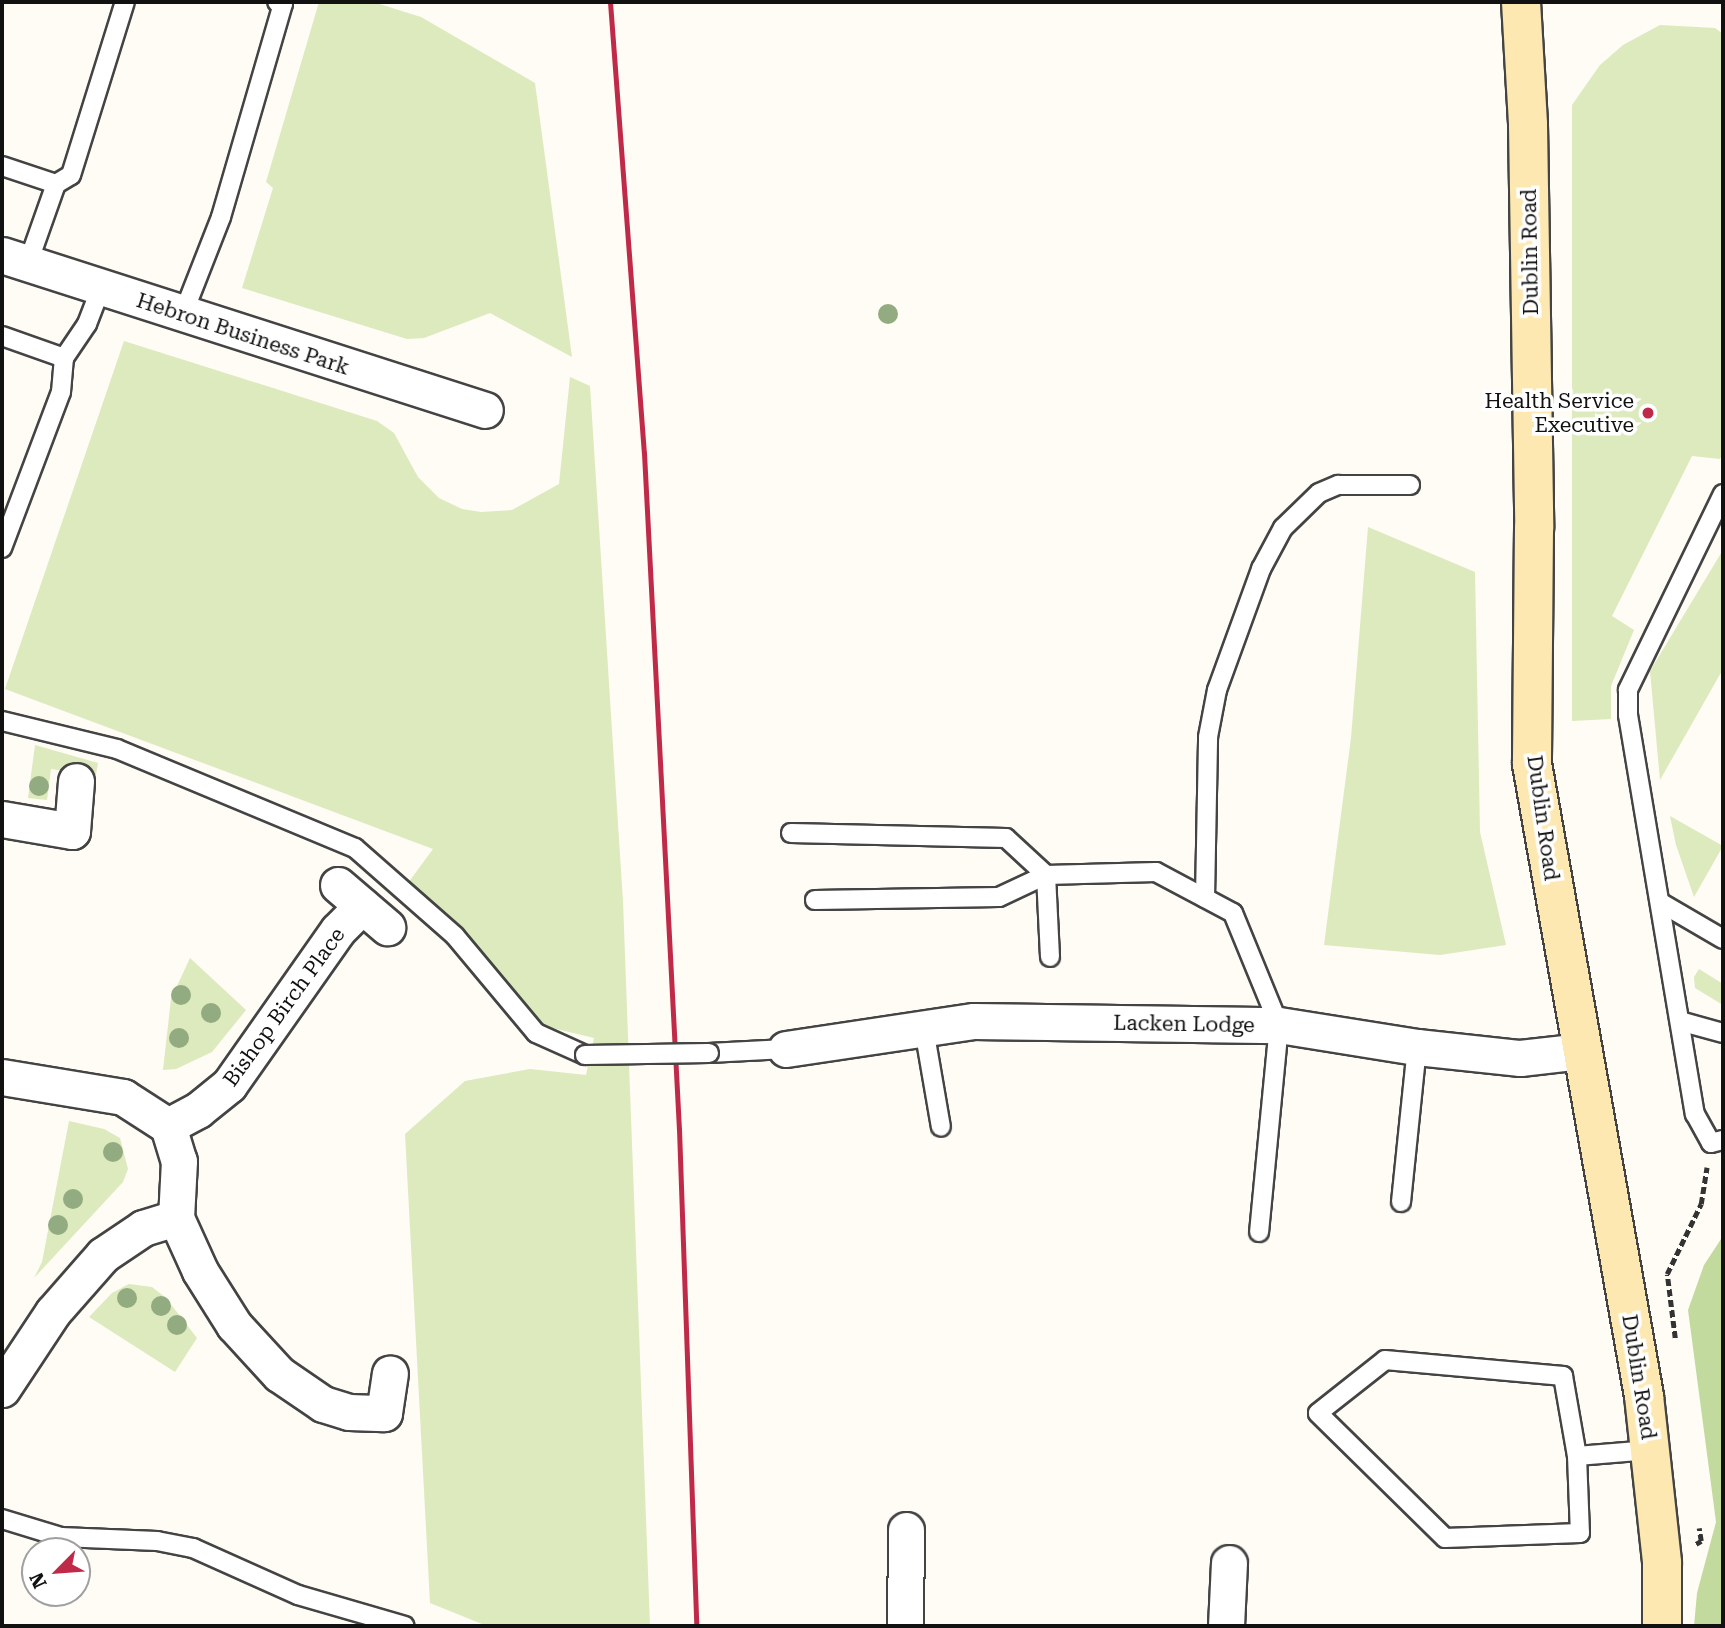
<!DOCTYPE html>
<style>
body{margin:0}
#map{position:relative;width:1725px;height:1628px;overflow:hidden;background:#fffbf5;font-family:"Roboto Serif",serif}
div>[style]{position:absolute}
.green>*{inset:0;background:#dceabe}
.forest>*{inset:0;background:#c2da9d}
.path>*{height:4.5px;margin-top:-2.25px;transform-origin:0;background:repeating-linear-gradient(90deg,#333 0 7px,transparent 0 10.5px)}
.roads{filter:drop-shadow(2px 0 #444) drop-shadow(-2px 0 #444) drop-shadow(0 2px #444) drop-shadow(0 -2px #444)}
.lane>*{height:18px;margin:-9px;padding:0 9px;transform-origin:9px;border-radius:9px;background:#fff}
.street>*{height:35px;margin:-17.5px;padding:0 17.5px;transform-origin:17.5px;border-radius:17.5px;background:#fff}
.secondary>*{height:38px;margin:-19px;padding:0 19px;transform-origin:19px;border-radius:19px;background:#fde8b1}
.rail>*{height:5px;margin:-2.5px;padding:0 2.5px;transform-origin:2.5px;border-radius:2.5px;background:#c02a49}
.bridges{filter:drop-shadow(2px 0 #444) drop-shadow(-2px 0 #444) drop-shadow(0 2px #444) drop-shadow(0 -2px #444)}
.lane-bridge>*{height:18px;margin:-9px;padding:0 9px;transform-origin:9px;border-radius:9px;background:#fff}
.trees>*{width:20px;height:20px;margin:-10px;border-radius:50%;background:#93ab80}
.dots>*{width:19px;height:19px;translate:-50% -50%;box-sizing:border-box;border:4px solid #fff;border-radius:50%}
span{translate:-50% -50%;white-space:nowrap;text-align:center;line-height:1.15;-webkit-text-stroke:7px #fff;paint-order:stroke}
.street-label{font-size:21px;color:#111}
.poi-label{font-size:21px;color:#111}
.right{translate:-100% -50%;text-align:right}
.frame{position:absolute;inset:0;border:4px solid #111;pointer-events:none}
.north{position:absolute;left:21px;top:1537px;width:70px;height:70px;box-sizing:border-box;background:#fff;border:2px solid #a0a0a0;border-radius:50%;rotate:245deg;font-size:19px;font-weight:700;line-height:28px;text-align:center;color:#111}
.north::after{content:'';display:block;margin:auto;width:24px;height:32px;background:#c02a49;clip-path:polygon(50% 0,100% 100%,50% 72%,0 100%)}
</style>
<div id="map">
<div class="green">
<div style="clip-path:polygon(319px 2px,373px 2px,421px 17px,535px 83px,572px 357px,490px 313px,424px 338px,407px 339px,242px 288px,273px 188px,266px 182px)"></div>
<div style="clip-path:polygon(1660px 25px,1715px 28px,1723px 34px,1723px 453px,1720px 459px,1692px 456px,1612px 616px,1634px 630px,1611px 686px,1611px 719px,1572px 721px,1572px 105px,1600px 65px,1623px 45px)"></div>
<div style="clip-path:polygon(124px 341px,377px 421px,394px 433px,418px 477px,439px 498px,462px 509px,481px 512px,512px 510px,559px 484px,570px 377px,590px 386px,623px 902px,650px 1626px,487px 1626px,430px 1603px,405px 1134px,465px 1081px,530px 1069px,586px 1075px,594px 1038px,540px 1025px,471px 945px,408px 883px,433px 849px,5px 689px)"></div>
<div style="clip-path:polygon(1368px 527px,1475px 572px,1480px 832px,1506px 945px,1440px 955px,1324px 945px,1351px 738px)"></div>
<div style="clip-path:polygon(1723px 550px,1723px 669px,1660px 780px,1650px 671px)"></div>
<div style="clip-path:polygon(35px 745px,98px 763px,96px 775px,51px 769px,47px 800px,28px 798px)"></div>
<div style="clip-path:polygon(1670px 816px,1723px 846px,1694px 897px,1676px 845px)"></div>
<div style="clip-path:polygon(190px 958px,246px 1010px,212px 1052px,176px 1069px,163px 1070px,171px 999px)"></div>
<div style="clip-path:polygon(1699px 969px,1723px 984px,1723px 1005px,1695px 988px,1694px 977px)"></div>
<div style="clip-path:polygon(69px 1121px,104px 1129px,120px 1138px,128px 1169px,123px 1182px,34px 1278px,42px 1262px)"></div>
<div style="clip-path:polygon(129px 1284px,152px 1287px,166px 1298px,197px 1338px,175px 1372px,89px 1317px,112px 1293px)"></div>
</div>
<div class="forest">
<div style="clip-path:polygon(1723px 1236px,1723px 1626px,1694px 1626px,1697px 1593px,1716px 1522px,1688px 1310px,1704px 1265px)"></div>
</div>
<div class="path">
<div style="left:1675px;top:1338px;width:64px;rotate:-97.1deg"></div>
<div style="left:1667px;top:1274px;width:78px;rotate:-64.1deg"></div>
<div style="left:1701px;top:1204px;width:37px;rotate:-81deg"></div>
<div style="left:1696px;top:1544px;width:6px;rotate:-31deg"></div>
<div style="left:1701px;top:1541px;width:13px;rotate:-99deg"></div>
</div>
<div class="roads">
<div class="lane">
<div style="left:2px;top:166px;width:57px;rotate:18.4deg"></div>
<div style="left:28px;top:263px;width:84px;rotate:-70.5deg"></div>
<div style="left:56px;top:184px;width:17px;rotate:-31deg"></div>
<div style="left:71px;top:175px;width:181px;rotate:-72.7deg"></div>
<div style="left:183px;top:314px;width:104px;rotate:-68.6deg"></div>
<div style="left:221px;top:217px;width:222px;rotate:-73.8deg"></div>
<div style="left:283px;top:4px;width:6px;rotate:-162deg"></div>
<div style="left:2px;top:336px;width:66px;rotate:19.5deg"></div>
<div style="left:1723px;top:494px;width:218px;rotate:115.9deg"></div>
<div style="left:1628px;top:690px;width:25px;rotate:90deg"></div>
<div style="left:1628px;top:715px;width:405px;rotate:80.5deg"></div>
<div style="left:1695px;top:1114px;width:33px;rotate:61deg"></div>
<div style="left:1711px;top:1143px;width:12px;rotate:-14deg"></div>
<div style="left:2px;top:548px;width:167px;rotate:-69.3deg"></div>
<div style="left:61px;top:392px;width:34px;rotate:-85deg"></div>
<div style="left:64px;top:358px;width:41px;rotate:-55.9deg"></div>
<div style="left:87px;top:324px;width:40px;rotate:-69deg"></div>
<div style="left:2px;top:721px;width:118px;rotate:13.7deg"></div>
<div style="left:117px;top:749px;width:258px;rotate:22.6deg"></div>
<div style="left:355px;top:848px;width:133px;rotate:41.3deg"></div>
<div style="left:455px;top:936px;width:126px;rotate:50.1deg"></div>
<div style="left:536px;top:1033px;width:54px;rotate:24.2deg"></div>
<div style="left:791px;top:833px;width:215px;rotate:1.3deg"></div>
<div style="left:1006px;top:838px;width:54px;rotate:42.8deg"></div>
<div style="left:1046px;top:875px;width:110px;rotate:-1.6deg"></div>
<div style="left:1156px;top:872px;width:87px;rotate:28deg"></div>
<div style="left:1233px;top:913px;width:121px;rotate:67.7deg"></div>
<div style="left:1279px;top:1025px;width:208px;rotate:95.5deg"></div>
<div style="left:1205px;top:898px;width:161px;rotate:-88.9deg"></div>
<div style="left:1208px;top:737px;width:48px;rotate:-79.2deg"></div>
<div style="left:1217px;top:690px;width:129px;rotate:-70deg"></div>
<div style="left:1261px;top:569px;width:47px;rotate:-61.8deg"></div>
<div style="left:1283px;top:528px;width:50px;rotate:-44.2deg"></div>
<div style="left:1319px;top:493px;width:21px;rotate:-23deg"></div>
<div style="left:1338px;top:485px;width:72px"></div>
<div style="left:815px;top:900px;width:184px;rotate:-0.9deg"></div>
<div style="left:999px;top:897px;width:52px;rotate:-25.1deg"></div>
<div style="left:1046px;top:875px;width:82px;rotate:87.2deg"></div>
<div style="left:1663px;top:904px;width:69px;rotate:30.3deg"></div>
<div style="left:1683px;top:1022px;width:41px;rotate:15.4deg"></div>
<div style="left:924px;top:1029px;width:99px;rotate:80.2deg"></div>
<div style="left:709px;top:1053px;width:77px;rotate:-3deg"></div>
<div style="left:1401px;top:1202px;width:156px;rotate:-84.1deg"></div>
<div style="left:1577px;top:1456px;width:77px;rotate:87.8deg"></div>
<div style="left:1580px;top:1533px;width:135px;rotate:177.9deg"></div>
<div style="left:1445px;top:1538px;width:178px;rotate:-135.5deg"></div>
<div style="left:1318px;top:1413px;width:85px;rotate:-38.3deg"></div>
<div style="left:1385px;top:1360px;width:179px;rotate:5.1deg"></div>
<div style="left:1563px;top:1376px;width:81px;rotate:80.1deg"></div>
<div style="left:1577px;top:1456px;width:73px;rotate:-4.7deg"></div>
<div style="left:2px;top:1519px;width:62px;rotate:17deg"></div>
<div style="left:61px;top:1537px;width:96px;rotate:2.4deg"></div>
<div style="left:157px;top:1541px;width:37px;rotate:11deg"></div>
<div style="left:193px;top:1548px;width:115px;rotate:24.1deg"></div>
<div style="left:298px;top:1595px;width:111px;rotate:16.2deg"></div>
</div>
<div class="street">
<div style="left:2px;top:255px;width:507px;rotate:17.79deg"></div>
<div style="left:2px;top:819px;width:71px;rotate:9.7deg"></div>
<div style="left:72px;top:831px;width:50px;rotate:-85.4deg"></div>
<div style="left:338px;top:885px;width:65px;rotate:40.6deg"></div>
<div style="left:786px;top:1049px;width:190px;rotate:-8.5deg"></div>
<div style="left:974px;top:1021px;width:305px;rotate:0.8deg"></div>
<div style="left:1279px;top:1025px;width:140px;rotate:9.1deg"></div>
<div style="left:1417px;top:1047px;width:104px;rotate:6.1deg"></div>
<div style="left:1520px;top:1058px;width:61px;rotate:-6.5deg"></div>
<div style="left:2px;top:1077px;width:123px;rotate:9.4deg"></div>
<div style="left:123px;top:1097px;width:54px;rotate:32.8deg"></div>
<div style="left:168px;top:1126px;width:37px;rotate:73deg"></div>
<div style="left:179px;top:1161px;width:57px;rotate:93deg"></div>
<div style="left:176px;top:1218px;width:58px;rotate:65.6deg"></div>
<div style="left:200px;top:1271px;width:64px;rotate:57.8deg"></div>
<div style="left:234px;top:1325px;width:67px;rotate:47.4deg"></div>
<div style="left:279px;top:1374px;width:53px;rotate:34.3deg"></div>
<div style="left:323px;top:1404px;width:27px;rotate:17deg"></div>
<div style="left:349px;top:1412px;width:35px;rotate:2deg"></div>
<div style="left:384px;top:1413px;width:40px;rotate:-81.5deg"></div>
<div style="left:168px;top:1126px;width:34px;rotate:-28deg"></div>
<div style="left:198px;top:1110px;width:40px;rotate:-39deg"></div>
<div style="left:229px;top:1085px;width:189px;rotate:-54.9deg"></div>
<div style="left:338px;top:930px;width:34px;rotate:-45deg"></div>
<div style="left:2px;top:1389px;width:92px;rotate:-56.5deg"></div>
<div style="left:53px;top:1312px;width:76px;rotate:-48.7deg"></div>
<div style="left:103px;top:1255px;width:48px;rotate:-34deg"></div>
<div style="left:143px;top:1228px;width:34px;rotate:-17deg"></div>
<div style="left:905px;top:1626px;width:96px;rotate:-89.4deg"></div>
<div style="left:1226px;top:1626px;width:63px;rotate:-87.3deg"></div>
</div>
<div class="secondary">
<div style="left:1521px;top:2px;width:123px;rotate:86.7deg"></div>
<div style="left:1528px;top:125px;width:403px;rotate:89.1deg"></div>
<div style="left:1534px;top:528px;width:236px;rotate:90.5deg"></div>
<div style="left:1532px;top:764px;width:642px;rotate:79.95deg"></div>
<div style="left:1644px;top:1396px;width:168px;rotate:83.8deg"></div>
<div style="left:1662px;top:1563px;width:63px;rotate:90deg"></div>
</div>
</div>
<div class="rail">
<div style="left:610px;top:2px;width:452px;rotate:85.7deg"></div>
<div style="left:644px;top:453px;width:677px;rotate:87.04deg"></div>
<div style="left:679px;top:1129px;width:497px;rotate:88deg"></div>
</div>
<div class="bridges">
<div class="lane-bridge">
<div style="left:585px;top:1055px;width:124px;rotate:-0.9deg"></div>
</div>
</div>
<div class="trees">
<div style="left:888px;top:314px"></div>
<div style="left:39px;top:786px"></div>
<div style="left:181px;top:995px"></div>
<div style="left:211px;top:1013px"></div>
<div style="left:179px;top:1038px"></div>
<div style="left:113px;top:1152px"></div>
<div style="left:73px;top:1199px"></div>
<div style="left:58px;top:1225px"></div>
<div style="left:127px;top:1298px"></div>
<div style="left:161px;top:1306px"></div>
<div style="left:177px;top:1325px"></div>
</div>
<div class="dots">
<div style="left:1648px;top:413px;background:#c02a49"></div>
</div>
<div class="street-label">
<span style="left:1530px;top:252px;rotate:-91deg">Dublin Road</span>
<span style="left:243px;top:334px;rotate:18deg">Hebron Business Park</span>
<span style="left:1543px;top:818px;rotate:82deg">Dublin Road</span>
<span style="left:284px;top:1007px;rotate:-54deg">Bishop Birch Place</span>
<span style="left:1184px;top:1024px;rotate:1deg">Lacken Lodge</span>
<span style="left:1639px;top:1377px;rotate:81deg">Dublin Road</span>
</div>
<div class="poi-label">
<span class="right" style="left:1634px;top:413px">Health Service<br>Executive</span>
</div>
<div class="frame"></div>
<div class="north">N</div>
</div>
